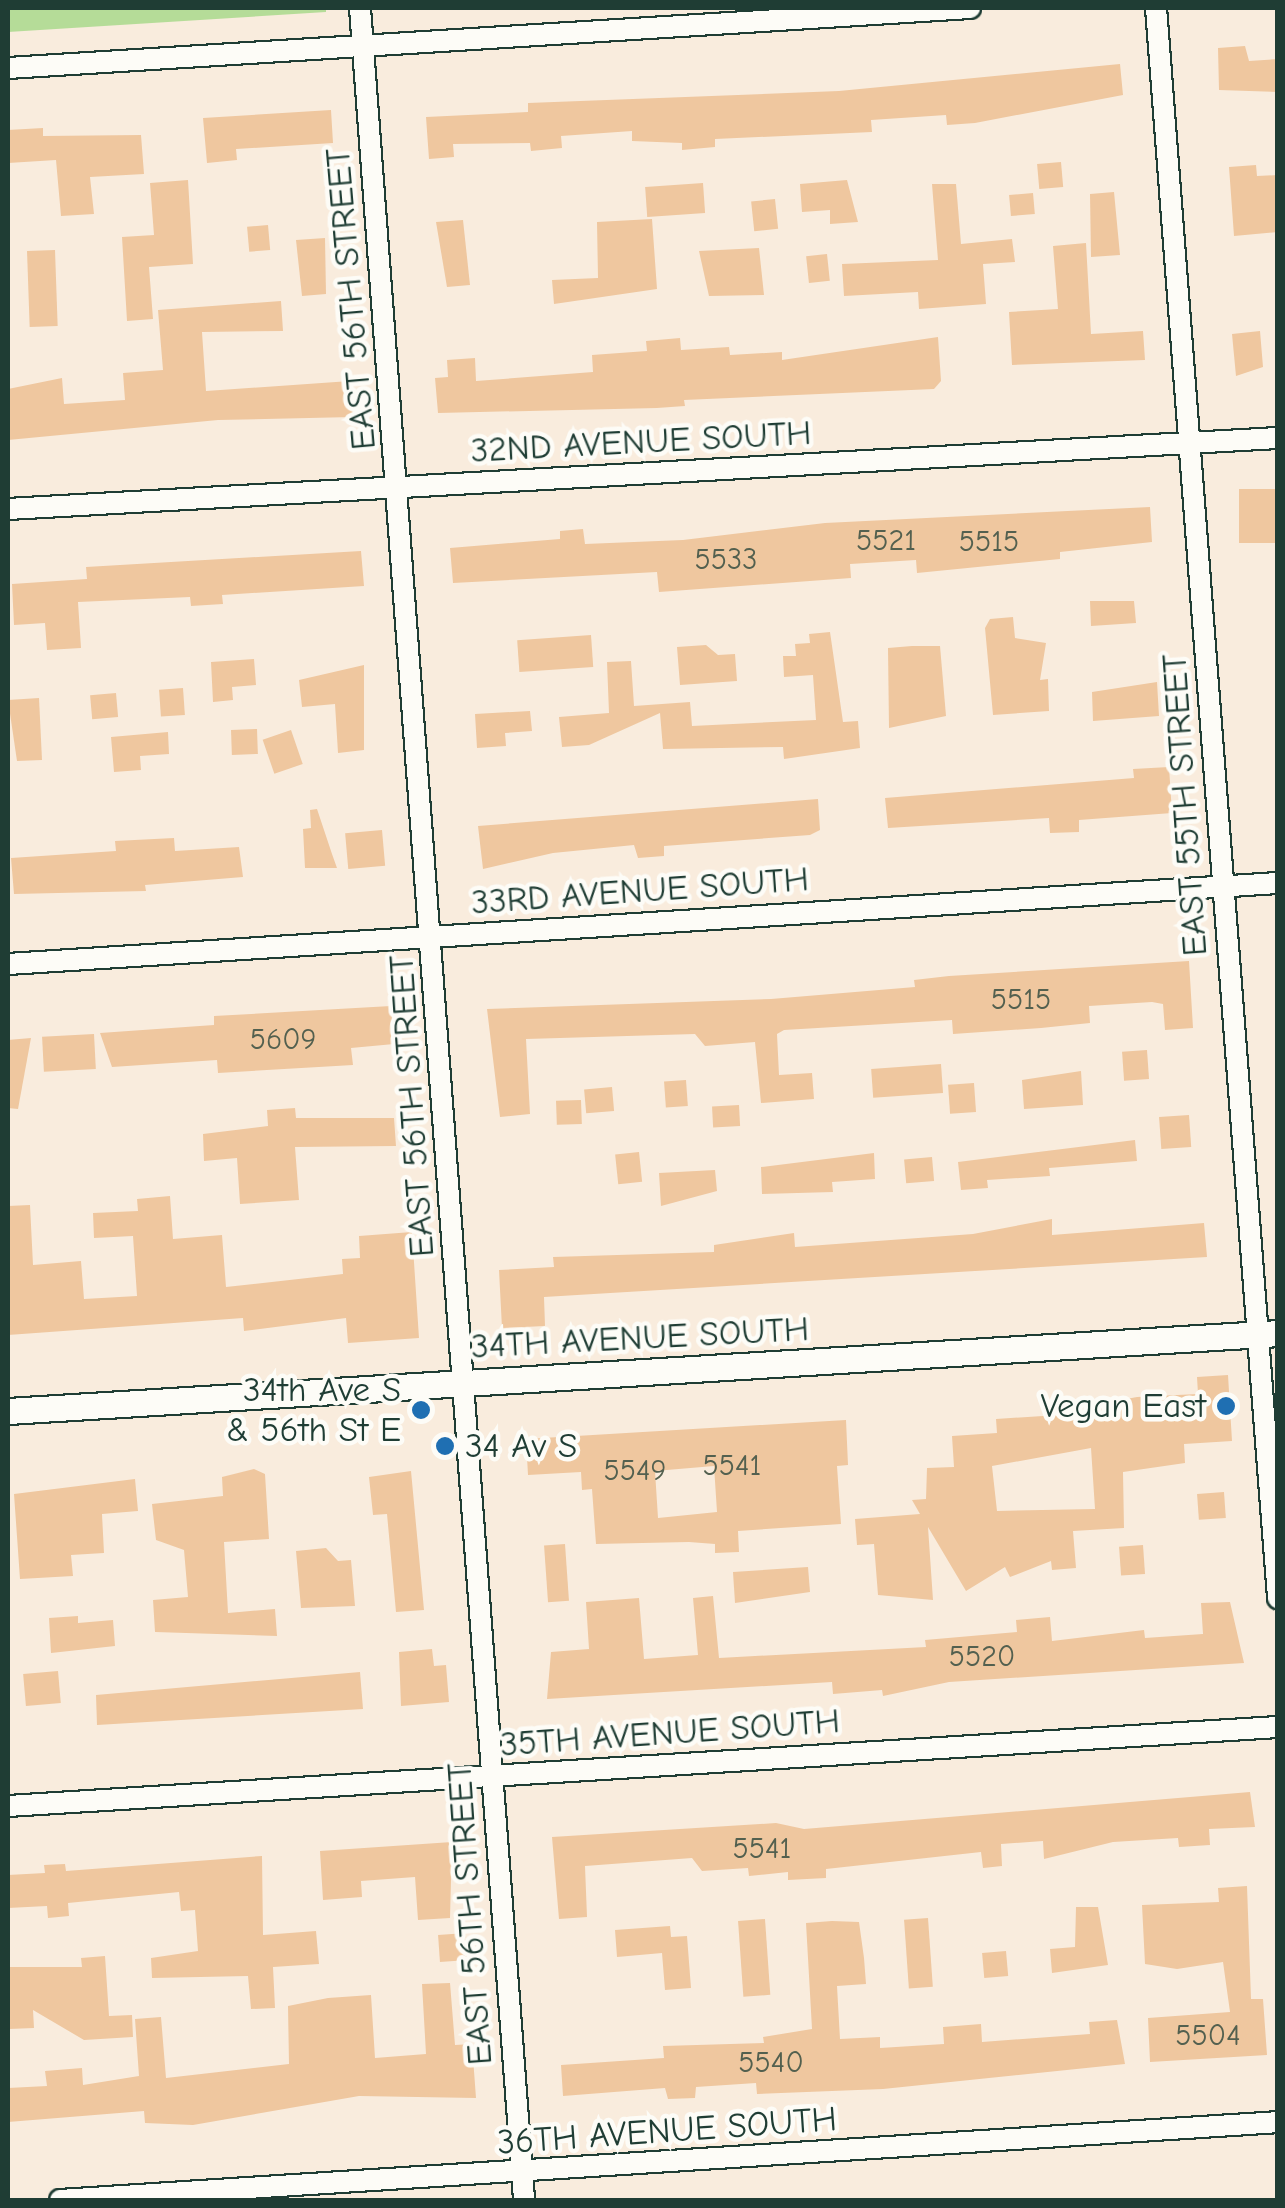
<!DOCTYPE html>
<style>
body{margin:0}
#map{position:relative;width:1285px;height:2208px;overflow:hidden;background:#f9ecdd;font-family:"Comic Neue",sans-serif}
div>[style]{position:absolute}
.green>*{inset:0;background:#b5dc98}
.building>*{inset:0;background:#efc79f;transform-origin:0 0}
.roads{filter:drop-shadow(2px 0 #1f3d34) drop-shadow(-2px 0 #1f3d34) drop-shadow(0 2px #1f3d34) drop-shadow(0 -2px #1f3d34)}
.minor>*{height:20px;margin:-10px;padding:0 10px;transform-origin:10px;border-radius:10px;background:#fdfcf7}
.tertiary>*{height:25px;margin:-12.5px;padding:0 12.5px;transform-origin:12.5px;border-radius:12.5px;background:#fdfcf7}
.dots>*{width:28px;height:28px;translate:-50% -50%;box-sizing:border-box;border:5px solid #fdfcf7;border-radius:50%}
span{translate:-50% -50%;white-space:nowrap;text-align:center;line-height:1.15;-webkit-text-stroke:9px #fdfcf7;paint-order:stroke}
.number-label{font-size:30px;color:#53604f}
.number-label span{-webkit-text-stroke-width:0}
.street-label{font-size:35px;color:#1f3d34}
.poi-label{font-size:35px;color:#1f3d34}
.right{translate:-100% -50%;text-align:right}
.left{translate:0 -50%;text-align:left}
.frame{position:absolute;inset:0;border:10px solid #1f3d34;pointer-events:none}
</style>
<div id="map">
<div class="green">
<div style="clip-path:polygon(8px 8px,326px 8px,326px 12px,8px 32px)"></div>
</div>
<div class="building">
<div style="clip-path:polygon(1245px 46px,1249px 61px,1278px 59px,1278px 92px,1219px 90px,1218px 48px)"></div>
<div style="clip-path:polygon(1120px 64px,1123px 95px,975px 123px,947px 125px,946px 115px,871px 120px,872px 132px,715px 139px,715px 147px,682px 150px,682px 143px,632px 141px,632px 131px,561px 136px,562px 148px,531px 151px,530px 143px,453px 144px,454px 157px,429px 159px,426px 117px,528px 112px,528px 103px,839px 91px)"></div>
<div style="clip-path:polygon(331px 110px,333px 143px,236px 149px,237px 160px,207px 163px,203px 118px)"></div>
<div style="clip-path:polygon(43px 128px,43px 136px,141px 135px,144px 174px,90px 177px,94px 214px,61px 216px,56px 160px,8px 163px,8px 130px)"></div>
<div style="left:1061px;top:162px;width:25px;height:24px;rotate:85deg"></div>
<div style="clip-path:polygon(1256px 165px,1257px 176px,1278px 175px,1278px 232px,1234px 236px,1229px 167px)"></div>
<div style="clip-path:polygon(188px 180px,193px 264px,149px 267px,153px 319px,127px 321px,122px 237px,154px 235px,150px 183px)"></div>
<div style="clip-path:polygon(847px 180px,858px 222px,830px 224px,830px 210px,802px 212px,800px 184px)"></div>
<div style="left:703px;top:183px;width:30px;height:58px;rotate:86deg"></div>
<div style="clip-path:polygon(932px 184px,956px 184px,961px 244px,1012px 239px,1015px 262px,983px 264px,986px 304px,919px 309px,918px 292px,844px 296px,842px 264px,938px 260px)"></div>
<div style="clip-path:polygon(1114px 192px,1120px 255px,1091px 257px,1090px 194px)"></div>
<div style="left:1033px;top:193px;width:21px;height:24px;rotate:85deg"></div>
<div style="left:775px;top:199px;width:30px;height:24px;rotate:84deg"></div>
<div style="clip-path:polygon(652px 219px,657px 289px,554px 304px,552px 280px,598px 278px,597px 222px)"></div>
<div style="clip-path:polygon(463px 220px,470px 285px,447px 287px,436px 222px)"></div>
<div style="left:268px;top:225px;width:25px;height:21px;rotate:85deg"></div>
<div style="clip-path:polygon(325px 238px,326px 294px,302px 296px,296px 240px)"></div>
<div style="clip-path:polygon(1086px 243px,1091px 334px,1143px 331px,1145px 360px,1012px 365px,1009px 312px,1058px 309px,1053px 246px)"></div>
<div style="clip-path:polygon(759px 248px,764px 295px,709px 296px,699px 251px)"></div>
<div style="left:55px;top:250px;width:76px;height:28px;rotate:88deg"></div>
<div style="left:827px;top:254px;width:27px;height:21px;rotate:84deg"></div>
<div style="clip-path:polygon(281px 301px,283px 331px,202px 332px,206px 391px,350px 381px,353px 417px,218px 420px,8px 440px,8px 389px,62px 378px,64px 404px,125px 400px,123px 373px,163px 370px,158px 310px)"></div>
<div style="clip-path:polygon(1260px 331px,1263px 367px,1236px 376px,1232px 334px)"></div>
<div style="clip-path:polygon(938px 337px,941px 381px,934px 389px,684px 400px,685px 406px,657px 408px,438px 413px,435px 378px,448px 377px,447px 360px,475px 358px,476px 381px,593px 372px,592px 355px,647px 351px,646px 341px,680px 338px,681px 350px,729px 347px,730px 355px,782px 352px,782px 360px)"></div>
<div style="left:1278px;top:489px;width:54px;height:39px;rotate:90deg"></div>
<div style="clip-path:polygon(1150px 507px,1152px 542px,1060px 552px,1060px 559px,917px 573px,916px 560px,850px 564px,851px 578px,659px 592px,657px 572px,453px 583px,450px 548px,560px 539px,560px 531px,583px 529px,585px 544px,683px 540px,825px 523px)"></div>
<div style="clip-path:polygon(361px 551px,364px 586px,222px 595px,223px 604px,191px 606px,190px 597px,78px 602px,81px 648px,47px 650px,45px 623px,14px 625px,12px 584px,87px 579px,86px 567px)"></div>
<div style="clip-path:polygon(1090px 601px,1134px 601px,1136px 623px,1091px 626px)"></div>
<div style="clip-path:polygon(1013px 617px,1015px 638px,1046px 643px,1040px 680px,1048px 679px,1049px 711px,993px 715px,985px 628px,990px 619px)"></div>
<div style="clip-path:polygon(830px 632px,843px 722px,858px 721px,860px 748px,784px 759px,783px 747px,663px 749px,660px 713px,589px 745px,562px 747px,559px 717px,609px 713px,607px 662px,631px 661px,634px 706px,690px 702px,692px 726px,816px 720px,813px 675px,784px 677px,783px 656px,796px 656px,795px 644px,810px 643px,809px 634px)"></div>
<div style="left:591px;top:635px;width:32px;height:74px;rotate:86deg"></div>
<div style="clip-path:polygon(706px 645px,718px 655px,735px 654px,737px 681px,680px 685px,677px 647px)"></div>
<div style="clip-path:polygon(912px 646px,940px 646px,946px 716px,889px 728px,888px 648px)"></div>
<div style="clip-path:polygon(254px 659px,256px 685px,232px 687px,233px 700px,213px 702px,211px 662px)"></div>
<div style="clip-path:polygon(364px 665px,364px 750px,338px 753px,335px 704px,302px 707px,299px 680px)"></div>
<div style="clip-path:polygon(1157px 682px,1159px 716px,1093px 721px,1092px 692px)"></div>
<div style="left:183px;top:688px;width:27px;height:24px;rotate:86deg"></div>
<div style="left:116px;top:693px;width:24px;height:26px;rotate:85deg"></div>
<div style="clip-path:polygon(39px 698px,42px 760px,17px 761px,8px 700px)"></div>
<div style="clip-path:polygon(530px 711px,532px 731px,505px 733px,506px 746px,477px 748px,475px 714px)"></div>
<div style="left:257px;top:729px;width:25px;height:26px;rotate:88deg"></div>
<div style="left:291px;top:730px;width:36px;height:30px;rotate:71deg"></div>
<div style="clip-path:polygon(168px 732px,169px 754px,140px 756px,141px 770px,114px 772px,111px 737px)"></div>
<div style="clip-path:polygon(1169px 767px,1172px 813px,1079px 820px,1079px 832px,1050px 833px,1049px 818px,888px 828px,885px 798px,1134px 778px,1133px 769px)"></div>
<div style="clip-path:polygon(818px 799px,820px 830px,810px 835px,664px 846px,664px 856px,638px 858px,634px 845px,553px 853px,483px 869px,478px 826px)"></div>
<div style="clip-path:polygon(317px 809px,332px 854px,337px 868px,305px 868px,303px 829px,311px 828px,310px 810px)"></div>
<div style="left:382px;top:830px;width:36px;height:37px;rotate:85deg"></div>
<div style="clip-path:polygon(174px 838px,175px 851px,239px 847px,243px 877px,145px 885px,146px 891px,14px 894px,11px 858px,116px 851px,115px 841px)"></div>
<div style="clip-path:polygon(1189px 961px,1193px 1028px,1165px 1030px,1163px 1004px,1152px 1002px,1089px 1006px,1090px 1023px,1041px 1028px,953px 1034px,952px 1020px,784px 1030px,777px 1034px,779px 1075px,812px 1073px,814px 1099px,761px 1103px,755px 1042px,705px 1046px,695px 1034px,526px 1039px,530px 1114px,500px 1117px,487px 1009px,771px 999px,915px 987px,914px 980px,949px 976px)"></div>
<div style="clip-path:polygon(391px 1006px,394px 1044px,351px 1048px,353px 1065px,218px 1073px,217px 1060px,112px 1067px,100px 1033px,214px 1025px,214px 1016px)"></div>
<div style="left:94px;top:1034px;width:35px;height:52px;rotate:87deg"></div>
<div style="clip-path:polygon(31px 1038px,18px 1109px,8px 1108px,8px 1040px)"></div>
<div style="left:1147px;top:1050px;width:29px;height:25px;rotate:86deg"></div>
<div style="left:941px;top:1064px;width:29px;height:70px;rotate:86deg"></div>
<div style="clip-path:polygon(1081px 1071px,1083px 1105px,1024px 1109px,1022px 1080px)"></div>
<div style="left:686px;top:1080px;width:26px;height:22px;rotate:86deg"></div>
<div style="left:974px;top:1083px;width:29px;height:26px;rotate:86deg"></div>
<div style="left:612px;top:1087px;width:24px;height:28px;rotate:85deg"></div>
<div style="left:581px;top:1100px;width:24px;height:25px;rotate:88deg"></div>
<div style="left:739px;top:1105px;width:21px;height:27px;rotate:87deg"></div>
<div style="clip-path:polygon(295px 1108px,296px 1118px,394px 1118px,396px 1146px,295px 1147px,299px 1200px,240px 1204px,237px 1158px,204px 1161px,203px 1134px,268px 1126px,267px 1110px)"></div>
<div style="left:1189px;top:1115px;width:32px;height:30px;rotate:86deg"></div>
<div style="clip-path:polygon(1135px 1140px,1137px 1161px,1049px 1168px,1050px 1176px,987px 1180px,988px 1188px,961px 1190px,958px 1162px)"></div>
<div style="left:639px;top:1152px;width:30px;height:24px;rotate:84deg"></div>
<div style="clip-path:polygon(874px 1153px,875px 1179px,832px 1182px,833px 1192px,762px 1194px,761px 1167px)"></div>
<div style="left:932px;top:1157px;width:24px;height:28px;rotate:85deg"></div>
<div style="clip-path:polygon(715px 1170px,717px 1191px,661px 1206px,659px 1173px)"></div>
<div style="clip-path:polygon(170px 1196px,173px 1239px,222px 1235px,226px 1287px,343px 1274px,342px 1259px,360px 1258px,359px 1236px,412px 1232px,419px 1338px,348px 1343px,346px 1318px,244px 1331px,243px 1318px,8px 1335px,8px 1206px,30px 1205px,33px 1265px,81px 1261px,84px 1299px,137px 1296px,133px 1236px,94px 1238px,93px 1213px,138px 1211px,137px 1199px)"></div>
<div style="clip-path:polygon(1052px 1219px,1052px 1235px,1204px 1223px,1207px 1257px,544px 1297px,545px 1326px,502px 1328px,499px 1270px,554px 1267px,553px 1257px,714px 1252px,714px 1245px,794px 1233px,795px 1247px,973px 1234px)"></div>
<div style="clip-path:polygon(evenodd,1228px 1375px,1232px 1441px,1184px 1444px,1185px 1463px,1123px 1472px,1124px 1528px,1073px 1531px,1076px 1568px,1052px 1570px,1051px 1561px,1010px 1577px,1005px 1567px,966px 1591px,928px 1527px,933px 1600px,878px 1595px,874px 1544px,857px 1545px,855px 1519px,920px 1514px,912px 1500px,926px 1499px,927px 1468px,954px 1467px,952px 1436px,997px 1433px,996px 1419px,1089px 1413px,1089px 1406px,1137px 1397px,1198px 1394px,1197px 1377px,1228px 1375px,1091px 1448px,1095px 1509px,997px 1511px,992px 1466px,1091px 1448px)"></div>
<div style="clip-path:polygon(evenodd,846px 1420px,848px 1465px,837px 1466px,841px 1524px,738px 1531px,739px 1552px,715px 1553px,715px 1544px,689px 1542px,596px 1544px,592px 1489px,582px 1490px,581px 1472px,528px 1475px,526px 1439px,846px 1420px,714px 1466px,717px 1512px,658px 1518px,655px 1471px,714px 1466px)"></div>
<div style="clip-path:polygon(254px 1469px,265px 1474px,269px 1539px,224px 1542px,228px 1613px,275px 1609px,277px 1636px,155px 1632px,153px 1600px,188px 1597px,184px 1550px,156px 1540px,152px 1504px,223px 1496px,222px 1477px)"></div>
<div style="clip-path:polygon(411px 1471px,424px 1610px,396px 1612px,387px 1514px,373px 1515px,369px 1477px)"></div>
<div style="clip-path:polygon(135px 1479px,138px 1511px,102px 1514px,104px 1553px,71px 1555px,73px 1576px,20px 1579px,14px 1494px)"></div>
<div style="left:1224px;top:1492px;width:26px;height:27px;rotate:86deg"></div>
<div style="left:565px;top:1544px;width:57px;height:21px;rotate:86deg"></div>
<div style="left:1143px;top:1545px;width:29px;height:24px;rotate:86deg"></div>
<div style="clip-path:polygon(326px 1548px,338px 1561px,351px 1560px,355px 1606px,301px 1608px,296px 1551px)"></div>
<div style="clip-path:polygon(808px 1567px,810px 1592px,735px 1603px,733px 1572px)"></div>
<div style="clip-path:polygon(713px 1596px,719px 1658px,926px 1647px,925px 1640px,1017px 1632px,1016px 1620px,1050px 1617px,1052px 1641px,1144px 1630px,1145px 1638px,1203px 1634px,1201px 1603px,1230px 1602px,1244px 1663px,949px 1682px,883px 1696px,882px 1690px,833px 1694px,832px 1682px,547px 1699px,551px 1652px,589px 1649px,586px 1602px,639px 1598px,644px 1659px,698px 1655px,693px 1598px)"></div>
<div style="clip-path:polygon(78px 1616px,78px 1623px,113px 1620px,115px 1646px,51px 1653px,49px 1618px)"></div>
<div style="clip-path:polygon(432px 1649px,434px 1666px,446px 1665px,449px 1702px,401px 1706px,399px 1652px)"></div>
<div style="left:58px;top:1671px;width:32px;height:35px;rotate:85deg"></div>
<div style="clip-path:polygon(360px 1672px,363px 1709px,97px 1725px,96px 1695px)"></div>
<div style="clip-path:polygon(1250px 1792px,1255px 1827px,1209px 1829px,1210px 1845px,1179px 1847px,1178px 1838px,1113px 1842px,1044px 1859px,1043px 1841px,1001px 1844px,1002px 1866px,983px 1868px,981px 1852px,826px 1869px,826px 1878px,788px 1880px,788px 1872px,749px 1876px,748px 1868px,702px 1871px,692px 1858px,585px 1866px,587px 1917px,559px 1919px,552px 1837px,776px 1823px,804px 1829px)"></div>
<div style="clip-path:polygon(452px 1842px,450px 1918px,418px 1920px,415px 1877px,361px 1881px,362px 1897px,323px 1900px,320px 1851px)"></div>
<div style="clip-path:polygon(262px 1856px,263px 1935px,316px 1931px,319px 1964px,273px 1967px,275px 2008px,251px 2009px,248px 1976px,152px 1978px,151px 1958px,198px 1951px,195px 1910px,181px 1911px,179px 1892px,68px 1903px,69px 1916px,48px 1918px,47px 1906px,8px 1908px,8px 1875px,45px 1873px,44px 1865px,65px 1864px,66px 1871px)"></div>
<div style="clip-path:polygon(1247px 1886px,1251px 1999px,1263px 1999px,1267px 2055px,1150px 2062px,1148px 2018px,1230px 2012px,1223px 1962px,1177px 1969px,1145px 1964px,1142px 1905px,1219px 1902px,1218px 1888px)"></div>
<div style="clip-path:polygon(1076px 1907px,1098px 1907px,1108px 1965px,1052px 1973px,1050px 1949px,1075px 1947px)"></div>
<div style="left:928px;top:1918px;width:69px;height:24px;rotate:86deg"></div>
<div style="left:765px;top:1919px;width:76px;height:27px;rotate:86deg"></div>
<div style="clip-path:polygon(832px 1921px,859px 1922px,864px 1958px,866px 1984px,837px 1986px,840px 2039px,880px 2037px,880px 2048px,944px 2044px,943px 2027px,981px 2024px,982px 2042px,1090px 2034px,1089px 2022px,1117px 2020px,1125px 2064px,883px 2089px,757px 2094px,756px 2083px,696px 2087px,695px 2098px,668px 2099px,665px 2088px,563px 2096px,561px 2065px,664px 2058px,663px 2046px,764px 2043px,763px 2037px,812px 2029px,806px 1923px)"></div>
<div style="clip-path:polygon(670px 1926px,671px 1937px,687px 1936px,691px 1988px,665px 1990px,662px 1953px,617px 1957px,615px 1930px)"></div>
<div style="left:466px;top:1933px;width:27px;height:28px;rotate:86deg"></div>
<div style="left:1006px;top:1951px;width:25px;height:24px;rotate:85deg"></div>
<div style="clip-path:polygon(105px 1956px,109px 2016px,132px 2015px,133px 2037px,84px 2040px,33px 2010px,34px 2028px,9px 2029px,8px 1967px,82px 1967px,81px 1958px)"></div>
<div style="clip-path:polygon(450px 1983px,455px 2045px,472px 2044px,476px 2098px,359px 2096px,193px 2125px,145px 2123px,144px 2111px,8px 2122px,8px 2088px,47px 2086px,45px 2071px,82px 2068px,83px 2085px,139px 2076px,135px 2019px,161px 2017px,166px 2078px,289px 2064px,288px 2006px,328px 1998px,371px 1995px,375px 2058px,426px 2054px,422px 1984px)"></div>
</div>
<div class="roads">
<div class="minor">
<div style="left:360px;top:8px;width:2198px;rotate:85.72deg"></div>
<div style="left:1156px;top:8px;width:1595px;rotate:85.61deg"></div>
<div style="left:8px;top:68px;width:964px;rotate:-3.57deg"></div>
<div style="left:8px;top:509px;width:1272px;rotate:-3.2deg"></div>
<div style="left:8px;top:964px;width:1273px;rotate:-3.65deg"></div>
<div style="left:8px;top:1806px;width:1272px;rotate:-3.56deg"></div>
<div style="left:60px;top:2200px;width:1220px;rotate:-3.66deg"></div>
</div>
<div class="tertiary">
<div style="left:8px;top:1411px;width:1272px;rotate:-3.51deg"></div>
</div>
</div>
<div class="dots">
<div style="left:1226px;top:1406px;background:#1f6fb2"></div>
<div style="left:421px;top:1410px;background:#1f6fb2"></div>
<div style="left:445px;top:1446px;background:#1f6fb2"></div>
</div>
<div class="number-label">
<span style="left:886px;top:541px">5521</span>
<span style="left:989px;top:542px">5515</span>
<span style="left:726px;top:560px">5533</span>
<span style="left:1021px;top:1000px">5515</span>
<span style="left:283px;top:1040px">5609</span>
<span style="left:732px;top:1466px">5541</span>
<span style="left:635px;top:1471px">5549</span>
<span style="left:982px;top:1657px">5520</span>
<span style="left:762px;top:1849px">5541</span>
<span style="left:1208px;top:2036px">5504</span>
<span style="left:771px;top:2063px">5540</span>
</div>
<div class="street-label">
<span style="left:351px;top:299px;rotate:-95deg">EAST 56TH STREET</span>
<span style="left:641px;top:442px;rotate:-3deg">32ND AVENUE SOUTH</span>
<span style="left:1185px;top:805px;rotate:-94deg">EAST 55TH STREET</span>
<span style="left:640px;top:891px;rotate:-4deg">33RD AVENUE SOUTH</span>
<span style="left:412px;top:1106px;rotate:-94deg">EAST 56TH STREET</span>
<span style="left:640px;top:1338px;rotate:-3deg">34TH AVENUE SOUTH</span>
<span style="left:670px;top:1733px;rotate:-4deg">35TH AVENUE SOUTH</span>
<span style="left:470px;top:1914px;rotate:-94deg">EAST 56TH STREET</span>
<span style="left:667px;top:2131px;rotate:-4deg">36TH AVENUE SOUTH</span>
</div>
<div class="poi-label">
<span class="right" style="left:401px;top:1410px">34th Ave S<br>&amp; 56th St E</span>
<span class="right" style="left:1206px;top:1406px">Vegan East</span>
<span class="left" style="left:465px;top:1446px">34 Av S</span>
</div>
<div class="frame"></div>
</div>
